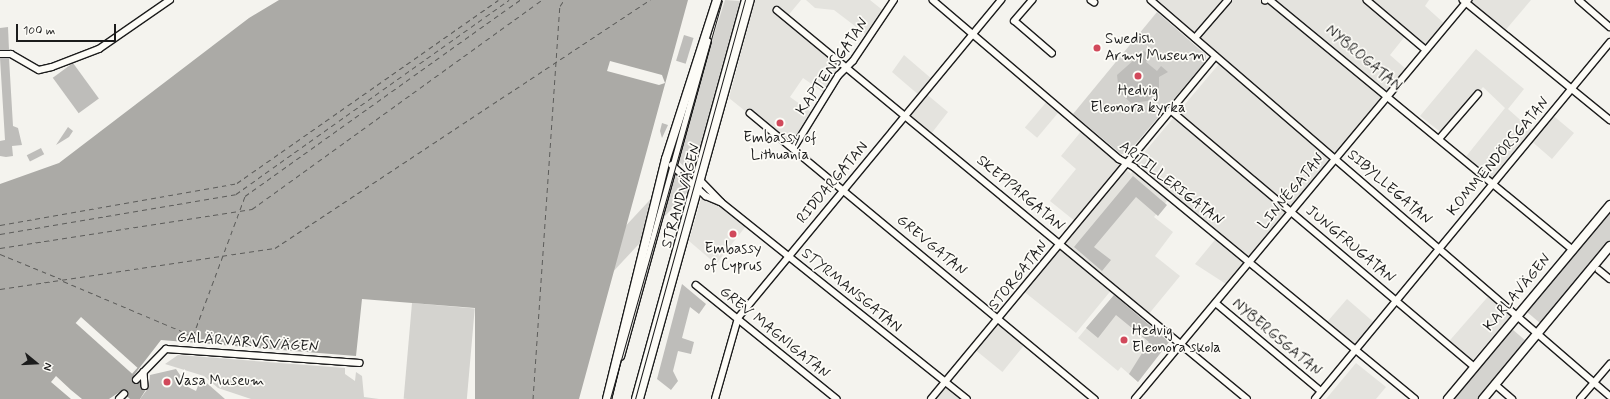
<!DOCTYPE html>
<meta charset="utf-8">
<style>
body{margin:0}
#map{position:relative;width:1610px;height:399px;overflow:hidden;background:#f4f3ee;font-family:Mynerve,sans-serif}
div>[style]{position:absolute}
.built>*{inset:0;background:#e4e3de;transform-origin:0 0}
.green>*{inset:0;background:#d4d3cf;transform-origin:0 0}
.water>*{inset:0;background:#abaaa6}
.pier>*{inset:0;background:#f4f3ee;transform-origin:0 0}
.ferry>*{height:1px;margin-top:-0.5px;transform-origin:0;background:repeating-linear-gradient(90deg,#5c5c5a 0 5px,transparent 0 9px)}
.building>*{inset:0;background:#bebdba;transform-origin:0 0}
.roads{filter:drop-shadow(1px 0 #1c1c1c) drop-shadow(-1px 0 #1c1c1c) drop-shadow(0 1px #1c1c1c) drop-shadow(0 -1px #1c1c1c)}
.street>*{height:5.5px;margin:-2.75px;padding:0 2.75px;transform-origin:2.75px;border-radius:2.75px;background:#fdfcf7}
.secondary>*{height:8px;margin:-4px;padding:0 4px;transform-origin:4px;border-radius:4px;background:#fdfcf7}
.tram>*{height:1px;margin:-0.5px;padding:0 0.5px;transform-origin:0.5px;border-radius:0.5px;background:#1c1c1c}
.dots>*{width:11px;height:11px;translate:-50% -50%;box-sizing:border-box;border:2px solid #fdfcf7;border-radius:50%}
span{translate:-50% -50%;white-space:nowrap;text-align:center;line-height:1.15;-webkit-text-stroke:3.5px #fdfcf7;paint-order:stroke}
.poi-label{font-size:15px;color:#1c1c1c}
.left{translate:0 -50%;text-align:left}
.street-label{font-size:15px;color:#1c1c1c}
.north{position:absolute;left:16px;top:343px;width:40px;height:40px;-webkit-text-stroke:3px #fdfcf7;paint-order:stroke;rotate:108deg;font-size:11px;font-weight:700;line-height:16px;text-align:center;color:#1c1c1c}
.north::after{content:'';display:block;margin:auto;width:14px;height:18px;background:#1c1c1c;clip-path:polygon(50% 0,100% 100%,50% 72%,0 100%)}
.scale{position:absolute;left:16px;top:24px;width:100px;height:18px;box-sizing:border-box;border:2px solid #1c1c1c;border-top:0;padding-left:5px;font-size:12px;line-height:14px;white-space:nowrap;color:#1c1c1c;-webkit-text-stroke:3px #fdfcf7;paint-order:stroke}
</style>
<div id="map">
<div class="built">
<div style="clip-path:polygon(755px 0,801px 0,786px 18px,846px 67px,826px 94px,803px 78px,790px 97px,814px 114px,792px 149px,729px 98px)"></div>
<div style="clip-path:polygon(806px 0,870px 0,885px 12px,868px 36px,834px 10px,815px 8px)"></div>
<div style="clip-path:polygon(1158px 0,1429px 0,1425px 6px,1446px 25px,1425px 50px,1406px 35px,1390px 55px,1406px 69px,1226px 284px,1195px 264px,1219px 235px,1171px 196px,1154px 217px,1173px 232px,1155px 256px,1180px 276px,1148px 315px,1113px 288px,1076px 333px,1022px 290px,1076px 222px,1050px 201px,1076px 169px,1061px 156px,1083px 129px,1131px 174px,1137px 161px,1224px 58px)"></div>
<div style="clip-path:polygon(1463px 0,1531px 0,1503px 33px)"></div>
<div style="clip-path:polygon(1476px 49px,1524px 89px,1508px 109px,1534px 132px,1550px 113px,1574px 133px,1552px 159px,1529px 139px,1492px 183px,1464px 159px,1505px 108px,1483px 87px,1443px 134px,1420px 116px)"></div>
<div style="clip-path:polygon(904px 55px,933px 80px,924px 92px,948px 112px,931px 134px,906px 113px,920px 96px,892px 72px)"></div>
<div style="left:1048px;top:100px;width:16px;height:36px;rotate:40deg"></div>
<div style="clip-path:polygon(705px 185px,750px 221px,716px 264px,689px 241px)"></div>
<div style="left:1492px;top:292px;width:30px;height:67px;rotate:41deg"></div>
<div style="clip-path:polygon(1114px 295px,1169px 342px,1138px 382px,1121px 367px,1118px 371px,1078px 338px)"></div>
<div style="left:1347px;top:299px;width:37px;height:33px;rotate:41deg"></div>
<div style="left:999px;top:319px;width:36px;height:39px;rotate:39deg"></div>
<div style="clip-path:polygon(1356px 363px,1386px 387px,1376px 399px,1326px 399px)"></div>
<div style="clip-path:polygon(944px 382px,966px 399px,930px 399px)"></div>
</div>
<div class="green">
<div style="clip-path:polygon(725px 0,741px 1px,693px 174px,678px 161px,689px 113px)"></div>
<div style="clip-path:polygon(1157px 12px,1206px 55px,1206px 61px,1127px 154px,1121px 154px,1073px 114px)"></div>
<div style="left:675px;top:173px;width:22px;height:234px;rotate:43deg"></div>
<div style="clip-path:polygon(1610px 211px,1610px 240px,1540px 323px,1527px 312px)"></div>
<div style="left:412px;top:303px;width:63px;height:96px;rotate:5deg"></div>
<div style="clip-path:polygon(1512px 329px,1526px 341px,1479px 399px,1454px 399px)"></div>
<div style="clip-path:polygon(178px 355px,345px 368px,345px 374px,355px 381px,356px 372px,362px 376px,364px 397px,379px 399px,251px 399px,218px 388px,204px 376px,165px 364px)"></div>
</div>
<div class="water">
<div style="clip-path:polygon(279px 0,688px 0,579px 399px,475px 399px,475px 308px,362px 299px,356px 356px,161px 340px,134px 375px,147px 388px,140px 399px,130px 399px,121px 391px,109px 399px,0 399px,0 184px,59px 163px,249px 18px)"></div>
</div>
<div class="pier">
<div style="clip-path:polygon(610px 61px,662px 75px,665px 83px,659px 85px,607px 71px)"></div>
<div style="left:81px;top:317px;width:76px;height:8px;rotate:42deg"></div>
<div style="clip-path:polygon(56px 376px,71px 390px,82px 399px,71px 399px,51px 382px)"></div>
</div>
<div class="ferry">
<div style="left:0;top:225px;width:241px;rotate:-10deg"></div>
<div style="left:237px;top:183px;width:319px;rotate:-35deg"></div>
<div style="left:0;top:234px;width:239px;rotate:-9.6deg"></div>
<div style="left:236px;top:194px;width:335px;rotate:-35.4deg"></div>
<div style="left:0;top:248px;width:255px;rotate:-8.8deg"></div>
<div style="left:252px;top:209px;width:357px;rotate:-35.8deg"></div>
<div style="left:0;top:254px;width:66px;rotate:22.3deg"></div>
<div style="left:63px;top:281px;width:141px;rotate:22.9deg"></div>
<div style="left:193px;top:336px;width:149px;rotate:-69.6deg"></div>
<div style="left:245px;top:196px;width:338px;rotate:-35.5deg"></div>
<div style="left:0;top:289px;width:278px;rotate:-8.5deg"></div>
<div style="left:275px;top:248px;width:450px;rotate:-33.5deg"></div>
<div style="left:533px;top:399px;width:394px;rotate:-86.1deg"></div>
<div style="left:560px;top:6px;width:7px;rotate:-56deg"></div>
</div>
<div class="building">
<div style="clip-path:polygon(8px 27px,9px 50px,0 50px,0 28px)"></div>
<div style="left:684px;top:35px;width:10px;height:27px;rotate:17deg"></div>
<div style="clip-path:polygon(1144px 51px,1150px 56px,1146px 62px,1157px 71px,1161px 66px,1168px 72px,1159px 77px,1159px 89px,1148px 101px,1131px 103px,1119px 92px,1117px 75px)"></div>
<div style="clip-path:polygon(0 58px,9px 58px,13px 126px,18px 128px,22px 145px,12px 146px,13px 156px,6px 157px,0 156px,0 141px,5px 140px)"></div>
<div style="left:73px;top:63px;width:44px;height:25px;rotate:54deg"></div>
<div style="clip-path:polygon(662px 123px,668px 125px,662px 138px,660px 131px)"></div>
<div style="clip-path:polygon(68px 127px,73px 131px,69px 137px,56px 145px)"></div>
<div style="left:41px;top:148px;width:7px;height:16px;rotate:63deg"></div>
<div style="clip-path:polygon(1133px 176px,1167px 205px,1158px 216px,1136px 197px,1094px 247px,1111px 260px,1102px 271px,1074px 247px)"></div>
<div style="clip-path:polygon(682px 284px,706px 304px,699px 314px,690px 307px,682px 338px,694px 342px,691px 354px,678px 351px,673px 371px,678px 381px,671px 390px,657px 379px)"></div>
<div style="clip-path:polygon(1114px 295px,1169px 342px,1138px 382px,1129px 374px,1149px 342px,1116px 315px,1098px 338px,1086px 328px)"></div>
<div style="clip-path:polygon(176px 369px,188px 387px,196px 391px,201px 378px,225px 399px,140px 399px,149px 387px,150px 375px)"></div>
</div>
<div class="roads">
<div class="street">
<div style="left:933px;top:0;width:245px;rotate:40.5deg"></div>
<div style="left:1119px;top:159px;width:17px;rotate:28deg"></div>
<div style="left:1134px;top:167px;width:364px;rotate:39.5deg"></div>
<div style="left:1033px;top:0;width:28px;rotate:131deg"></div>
<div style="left:1015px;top:21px;width:49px;rotate:40.9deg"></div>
<div style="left:1091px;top:0;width:4px;rotate:34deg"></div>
<div style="left:1151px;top:0;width:606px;rotate:40.79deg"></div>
<div style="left:1270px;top:0;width:393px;rotate:39.5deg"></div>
<div style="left:1367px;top:0;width:77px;rotate:40.3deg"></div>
<div style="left:1463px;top:0;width:190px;rotate:39.2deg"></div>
<div style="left:1579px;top:0;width:41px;rotate:41.1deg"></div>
<div style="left:1265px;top:1px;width:1px;rotate:-90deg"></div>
<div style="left:777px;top:10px;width:610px;rotate:39.61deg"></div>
<div style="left:1195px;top:38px;width:50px;rotate:-49deg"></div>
<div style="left:0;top:54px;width:11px"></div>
<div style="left:11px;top:54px;width:32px;rotate:30deg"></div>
<div style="left:39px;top:70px;width:13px;rotate:-13deg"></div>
<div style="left:52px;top:67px;width:50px;rotate:-21deg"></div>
<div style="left:99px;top:49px;width:86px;rotate:-34.6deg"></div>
<div style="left:1173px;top:112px;width:395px;rotate:40.2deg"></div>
<div style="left:750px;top:113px;width:448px;rotate:39.7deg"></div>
<div style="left:1440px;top:138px;width:58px;rotate:-49.2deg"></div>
<div style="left:793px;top:149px;width:86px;rotate:-58.3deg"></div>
<div style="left:838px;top:76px;width:21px;rotate:-45deg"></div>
<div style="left:853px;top:61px;width:73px;rotate:-56.1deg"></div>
<div style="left:672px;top:165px;width:46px;rotate:42.4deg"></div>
<div style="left:706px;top:196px;width:15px;rotate:23deg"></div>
<div style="left:702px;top:182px;width:28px;rotate:46deg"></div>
<div style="left:721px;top:202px;width:315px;rotate:38.7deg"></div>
<div style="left:1599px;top:270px;width:14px;rotate:39deg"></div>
<div style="left:696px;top:285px;width:181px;rotate:39deg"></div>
<div style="left:1216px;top:303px;width:137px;rotate:40deg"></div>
<div style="left:621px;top:357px;width:327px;rotate:-74.6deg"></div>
<div style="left:144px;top:372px;width:14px;rotate:86deg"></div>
<div style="left:136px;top:380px;width:43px;rotate:-45.9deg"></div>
<div style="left:166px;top:349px;width:194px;rotate:4.1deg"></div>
<div style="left:1495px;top:384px;width:23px;rotate:41deg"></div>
<div style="left:119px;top:399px;width:7px;rotate:-45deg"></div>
<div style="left:635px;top:399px;width:414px;rotate:-74.6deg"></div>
<div style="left:715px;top:399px;width:84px;rotate:-74.1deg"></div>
<div style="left:738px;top:318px;width:413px;rotate:-50.4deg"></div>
<div style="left:931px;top:399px;width:445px;rotate:-50.3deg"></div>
<div style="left:1135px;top:399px;width:520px;rotate:-50.15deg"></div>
<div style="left:1315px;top:399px;width:463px;rotate:-50.4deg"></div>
<div style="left:1580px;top:399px;width:46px;rotate:-49.4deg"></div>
</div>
<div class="secondary">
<div style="left:607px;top:399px;width:247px;rotate:-76.2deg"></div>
<div style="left:666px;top:159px;width:167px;rotate:-72.2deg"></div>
<div style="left:639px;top:399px;width:414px;rotate:-74.5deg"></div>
<div style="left:1448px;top:399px;width:253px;rotate:-50.1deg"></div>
<div style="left:1483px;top:399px;width:199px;rotate:-50.3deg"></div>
</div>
</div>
<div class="tram">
<div style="left:610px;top:399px;width:414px;rotate:-74.3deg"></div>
<div style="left:635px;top:399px;width:414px;rotate:-74.6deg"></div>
</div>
<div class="dots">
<div style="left:1097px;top:48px;background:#d1495b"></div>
<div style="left:1138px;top:76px;background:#d1495b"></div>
<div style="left:780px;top:123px;background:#d1495b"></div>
<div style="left:733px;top:234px;background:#d1495b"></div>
<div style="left:1124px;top:340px;background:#d1495b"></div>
<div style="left:167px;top:382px;background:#d1495b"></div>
</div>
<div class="poi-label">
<span class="left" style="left:1105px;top:48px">Swedish<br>Army Museum</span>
<span style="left:1138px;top:100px">Hedvig<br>Eleonora kyrka</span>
<span style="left:780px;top:147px">Embassy of<br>Lithuania</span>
<span style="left:733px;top:258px">Embassy<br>of Cyprus</span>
<span class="left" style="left:1132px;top:340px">Hedvig<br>Eleonora skola</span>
<span class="left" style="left:175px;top:382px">Vasa Museum</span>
</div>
<div class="street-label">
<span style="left:1363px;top:59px;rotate:40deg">NYBROGATAN</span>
<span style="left:833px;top:67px;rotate:-55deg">KAPTENSGATAN</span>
<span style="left:1499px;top:157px;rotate:-50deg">KOMMENDÖRSGATAN</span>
<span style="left:833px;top:183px;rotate:-50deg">RIDDARGATAN</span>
<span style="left:1171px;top:184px;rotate:38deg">ARTILLERIGATAN</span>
<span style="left:1389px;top:188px;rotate:41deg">SIBYLLEGATAN</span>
<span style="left:1292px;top:192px;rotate:-50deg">LINNÉGATAN</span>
<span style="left:1020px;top:194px;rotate:40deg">SKEPPARGATAN</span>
<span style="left:682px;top:196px;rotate:-74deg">STRANDVÄGEN</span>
<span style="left:1350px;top:245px;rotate:40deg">JUNGFRUGATAN</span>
<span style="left:931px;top:246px;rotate:40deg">GREVGATAN</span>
<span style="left:1019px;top:276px;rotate:-51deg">STORGATAN</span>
<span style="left:851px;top:291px;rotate:39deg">STYRMANSGATAN</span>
<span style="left:1518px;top:293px;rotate:-50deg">KARLAVÄGEN</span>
<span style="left:774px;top:333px;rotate:39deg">GREV MAGNIGATAN</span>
<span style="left:1276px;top:338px;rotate:40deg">NYBERGSGATAN</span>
<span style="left:248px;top:343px;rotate:4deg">GALÄRVARVSVÄGEN</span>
</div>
<div class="north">N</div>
<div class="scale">100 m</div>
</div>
